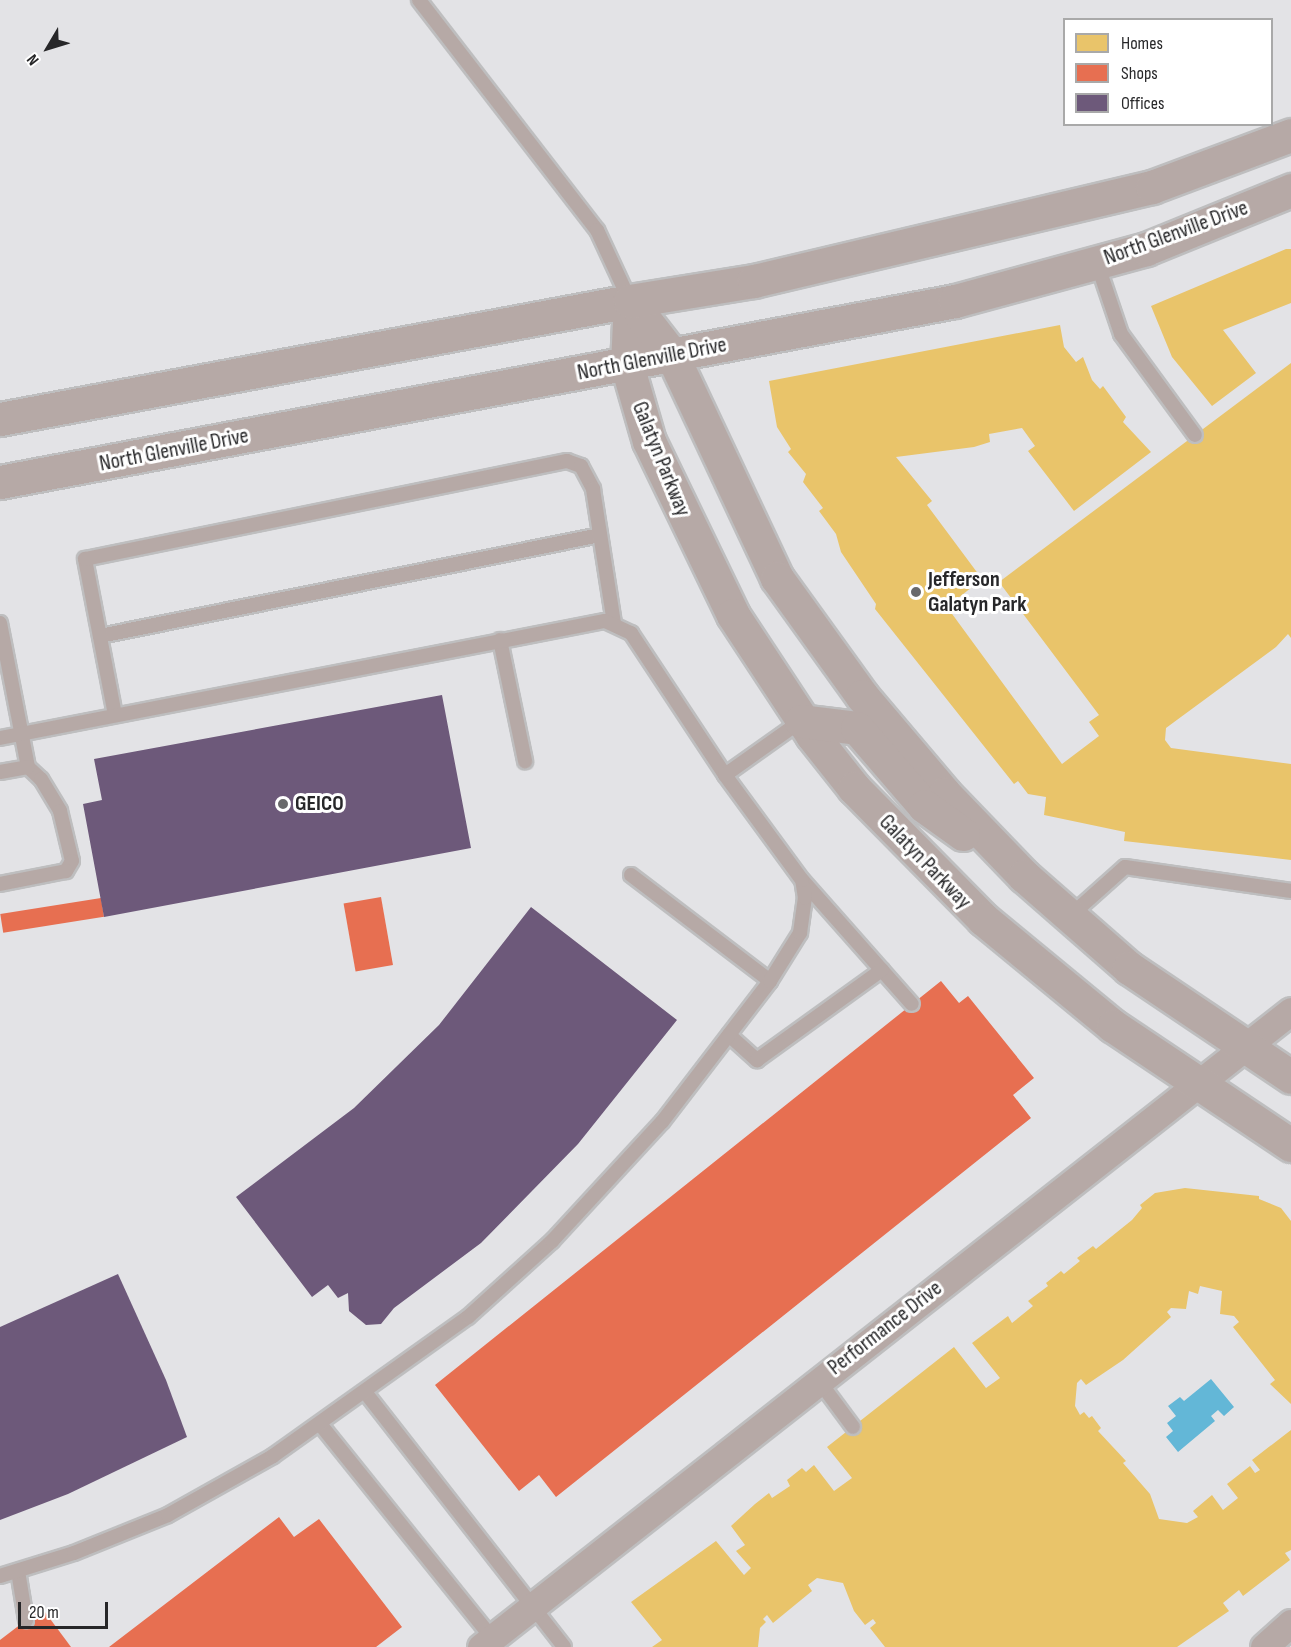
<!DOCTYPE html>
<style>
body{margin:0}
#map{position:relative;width:1291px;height:1647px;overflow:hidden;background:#e3e3e6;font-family:"Sofia Sans Condensed",sans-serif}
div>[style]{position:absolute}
.water>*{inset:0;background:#63b7d7}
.homes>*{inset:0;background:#e9c46a}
.shops>*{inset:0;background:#e76f51;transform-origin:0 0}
.offices>*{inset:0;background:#6d597a}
.roads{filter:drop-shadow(2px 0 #bebebf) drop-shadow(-2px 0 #bebebf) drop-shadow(0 2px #bebebf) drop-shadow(0 -2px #bebebf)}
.service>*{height:14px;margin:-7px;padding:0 7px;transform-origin:7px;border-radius:7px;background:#b6a9a6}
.minor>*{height:27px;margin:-13.5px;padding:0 13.5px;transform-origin:13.5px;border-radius:13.5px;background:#b6a9a6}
.tertiary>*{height:33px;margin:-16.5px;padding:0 16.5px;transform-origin:16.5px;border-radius:16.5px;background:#b6a9a6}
.dots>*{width:16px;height:16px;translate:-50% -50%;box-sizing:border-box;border:3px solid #fff;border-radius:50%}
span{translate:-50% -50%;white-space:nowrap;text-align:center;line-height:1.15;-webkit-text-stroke:6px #fff;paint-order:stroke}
.street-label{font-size:22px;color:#272729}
.poi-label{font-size:22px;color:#272729;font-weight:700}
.left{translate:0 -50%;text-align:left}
.legend{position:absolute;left:1063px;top:18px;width:210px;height:108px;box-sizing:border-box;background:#fff;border:2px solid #a9a9a9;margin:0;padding:8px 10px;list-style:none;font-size:18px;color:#272729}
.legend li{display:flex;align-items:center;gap:12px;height:30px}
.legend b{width:30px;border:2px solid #a9a9a9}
.north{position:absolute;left:18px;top:18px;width:60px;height:60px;-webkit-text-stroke:4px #fff;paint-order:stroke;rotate:232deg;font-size:16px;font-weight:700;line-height:24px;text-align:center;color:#272729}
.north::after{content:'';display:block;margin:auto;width:21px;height:27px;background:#272729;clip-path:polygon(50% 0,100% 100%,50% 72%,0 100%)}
.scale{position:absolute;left:18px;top:1602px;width:90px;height:27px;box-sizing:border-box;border:3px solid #272729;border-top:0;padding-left:8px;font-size:18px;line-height:21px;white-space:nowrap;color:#272729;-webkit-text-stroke:4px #fff;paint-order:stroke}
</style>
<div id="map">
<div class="water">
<div style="clip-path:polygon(1211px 1379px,1234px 1407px,1224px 1416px,1218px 1410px,1211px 1416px,1215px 1421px,1178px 1452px,1166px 1437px,1173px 1431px,1167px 1423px,1176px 1416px,1168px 1406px,1180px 1397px,1184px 1401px)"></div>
</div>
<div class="homes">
<div style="clip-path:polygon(1286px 249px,1291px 249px,1291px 303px,1223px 330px,1256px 373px,1212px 406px,1172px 357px,1151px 306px)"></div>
<div style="clip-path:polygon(1060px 325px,1064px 347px,1076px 362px,1083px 357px,1092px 380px,1100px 389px,1103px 386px,1126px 417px,1123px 422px,1151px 452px,1074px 511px,1028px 451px,1035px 446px,1022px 428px,989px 434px,990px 442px,974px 447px,896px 457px,932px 501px,927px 505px,982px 579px,947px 607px,1062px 764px,1099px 736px,1089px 722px,1099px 715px,999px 582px,1291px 363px,1291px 638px,1288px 634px,1276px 647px,1166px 728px,1165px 740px,1171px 748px,1291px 764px,1291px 860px,1124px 841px,1125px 832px,1044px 815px,1046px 797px,1028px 794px,1018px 781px,1014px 784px,875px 609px,876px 604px,841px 552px,836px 534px,819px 511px,823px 508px,803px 482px,806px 474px,788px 452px,791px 449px,777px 427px,769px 381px)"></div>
<div style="clip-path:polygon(1185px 1188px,1259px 1196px,1259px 1199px,1281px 1208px,1291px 1221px,1291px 1404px,1270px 1384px,1275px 1380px,1233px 1327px,1239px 1322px,1234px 1316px,1220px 1314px,1222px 1291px,1200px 1286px,1198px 1294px,1189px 1291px,1186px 1309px,1171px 1308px,1167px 1312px,1171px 1317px,1123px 1360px,1086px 1385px,1081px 1379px,1077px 1383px,1075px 1406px,1080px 1415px,1084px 1412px,1089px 1418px,1092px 1416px,1101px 1428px,1098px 1431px,1126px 1461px,1123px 1463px,1150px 1494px,1159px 1519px,1187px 1523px,1198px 1517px,1193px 1511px,1212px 1495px,1223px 1510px,1238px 1498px,1227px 1484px,1250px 1466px,1255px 1473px,1260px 1470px,1252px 1460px,1291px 1430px,1291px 1550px,1285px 1553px,1290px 1560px,1243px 1596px,1239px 1590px,1223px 1603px,1229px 1611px,1177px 1647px,885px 1647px,870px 1628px,876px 1623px,873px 1619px,865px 1625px,854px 1611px,843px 1583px,817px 1578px,808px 1585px,812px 1591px,773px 1623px,767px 1615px,763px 1619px,766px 1622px,760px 1628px,758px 1647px,652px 1647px,662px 1640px,631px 1602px,716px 1541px,744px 1575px,751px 1568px,736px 1551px,745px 1545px,731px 1526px,755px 1504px,769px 1493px,772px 1498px,790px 1486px,787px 1480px,802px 1468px,806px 1472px,814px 1465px,834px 1491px,852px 1478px,827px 1447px,954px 1347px,986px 1388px,1000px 1378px,972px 1343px,1008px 1316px,1012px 1323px,1033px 1306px,1028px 1301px,1048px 1286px,1046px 1283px,1061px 1271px,1064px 1274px,1080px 1261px,1077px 1258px,1093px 1246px,1096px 1249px,1132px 1220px,1142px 1208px,1140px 1205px,1155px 1193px)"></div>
</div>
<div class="shops">
<div style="left:381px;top:897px;width:69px;height:38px;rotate:80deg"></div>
<div style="left:101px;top:898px;width:19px;height:102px;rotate:81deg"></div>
<div style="clip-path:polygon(941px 981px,959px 1003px,968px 996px,1034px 1078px,1013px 1095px,1031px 1118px,556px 1497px,539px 1475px,519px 1491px,435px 1385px)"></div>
<div style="clip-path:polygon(279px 1517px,294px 1537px,319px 1519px,402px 1627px,376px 1647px,109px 1647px)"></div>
<div style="clip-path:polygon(42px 1608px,71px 1647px,0 1647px,0 1640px)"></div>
</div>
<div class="offices">
<div style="clip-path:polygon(442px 695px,471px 848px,104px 917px,83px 804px,102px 800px,94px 759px)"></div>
<div style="clip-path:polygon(531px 907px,677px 1020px,578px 1144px,481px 1243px,394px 1308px,381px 1324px,366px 1325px,349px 1311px,348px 1293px,338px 1298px,328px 1285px,312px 1297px,236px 1197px,354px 1108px,439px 1025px)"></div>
<div style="clip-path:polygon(118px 1274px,166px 1380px,187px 1437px,68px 1494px,0 1520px,0 1327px)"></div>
</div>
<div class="roads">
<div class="service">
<div style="left:419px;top:0;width:291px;rotate:52.3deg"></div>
<div style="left:597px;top:230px;width:78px;rotate:65.1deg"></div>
<div style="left:1097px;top:263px;width:75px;rotate:71.3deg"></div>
<div style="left:1121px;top:334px;width:125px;rotate:53.8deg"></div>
<div style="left:0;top:623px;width:147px;rotate:79deg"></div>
<div style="left:28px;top:767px;width:18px;rotate:43deg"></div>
<div style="left:41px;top:779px;width:37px;rotate:59deg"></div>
<div style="left:60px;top:811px;width:51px;rotate:76.5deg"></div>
<div style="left:72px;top:861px;width:12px;rotate:121deg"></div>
<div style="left:66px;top:871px;width:67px;rotate:168.9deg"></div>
<div style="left:100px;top:636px;width:510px;rotate:-11.42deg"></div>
<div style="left:500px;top:640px;width:124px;rotate:78.3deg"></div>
<div style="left:115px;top:715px;width:159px;rotate:-100.9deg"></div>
<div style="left:85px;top:559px;width:492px;rotate:-11.5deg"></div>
<div style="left:567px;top:461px;width:15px;rotate:20deg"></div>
<div style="left:581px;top:466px;width:26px;rotate:62deg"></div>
<div style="left:593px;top:489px;width:136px;rotate:81.1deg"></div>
<div style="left:0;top:738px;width:616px;rotate:-10.95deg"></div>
<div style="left:605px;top:621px;width:29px;rotate:25deg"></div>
<div style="left:631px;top:633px;width:170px;rotate:56.5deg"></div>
<div style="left:0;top:772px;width:28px;rotate:-10deg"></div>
<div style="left:631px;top:875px;width:175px;rotate:37.3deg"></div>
<div style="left:803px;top:881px;width:164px;rotate:48.5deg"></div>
<div style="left:1069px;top:917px;width:75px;rotate:-41.8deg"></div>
<div style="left:1125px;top:867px;width:168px;rotate:8.2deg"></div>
<div style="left:729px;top:1035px;width:38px;rotate:42deg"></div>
<div style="left:757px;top:1060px;width:154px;rotate:-35.8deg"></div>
<div style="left:819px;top:1381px;width:57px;rotate:53.5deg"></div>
<div style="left:365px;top:1392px;width:323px;rotate:52deg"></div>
<div style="left:320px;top:1424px;width:280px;rotate:51.2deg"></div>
<div style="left:18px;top:1571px;width:50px;rotate:80.7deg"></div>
<div style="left:0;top:1576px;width:77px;rotate:-17.3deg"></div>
<div style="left:74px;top:1553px;width:101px;rotate:-22deg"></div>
<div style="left:168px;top:1515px;width:120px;rotate:-29.3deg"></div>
<div style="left:273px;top:1456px;width:239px;rotate:-35.5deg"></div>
<div style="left:468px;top:1317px;width:113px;rotate:-42.1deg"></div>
<div style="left:552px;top:1241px;width:162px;rotate:-47.3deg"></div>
<div style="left:662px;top:1122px;width:178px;rotate:-52.5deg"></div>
<div style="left:770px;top:981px;width:57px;rotate:-58deg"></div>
<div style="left:800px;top:933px;width:35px;rotate:-82deg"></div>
<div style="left:805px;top:898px;width:18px;rotate:-99deg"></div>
<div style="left:802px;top:880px;width:130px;rotate:-126.3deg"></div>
<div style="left:725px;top:775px;width:93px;rotate:-35.4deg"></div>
</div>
<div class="minor">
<div style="left:481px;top:1647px;width:1030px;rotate:-38.14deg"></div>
<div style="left:1264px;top:1647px;width:36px;rotate:-42deg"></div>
</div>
<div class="tertiary">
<div style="left:630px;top:301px;width:64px;rotate:92.7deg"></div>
<div style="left:627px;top:365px;width:79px;rotate:73.9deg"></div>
<div style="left:649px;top:441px;width:193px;rotate:64.2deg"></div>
<div style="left:733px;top:615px;width:144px;rotate:56.6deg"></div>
<div style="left:812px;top:735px;width:68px;rotate:51.6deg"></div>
<div style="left:854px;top:788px;width:184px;rotate:45.4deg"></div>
<div style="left:983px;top:919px;width:168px;rotate:39.5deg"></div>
<div style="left:1113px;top:1026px;width:214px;rotate:33.8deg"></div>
<div style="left:630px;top:301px;width:68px;rotate:52.1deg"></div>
<div style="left:672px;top:355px;width:246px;rotate:64.8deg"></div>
<div style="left:777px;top:578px;width:145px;rotate:54.2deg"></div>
<div style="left:862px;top:696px;width:128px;rotate:49.7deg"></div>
<div style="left:945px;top:794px;width:114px;rotate:46.1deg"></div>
<div style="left:1024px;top:876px;width:140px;rotate:41.2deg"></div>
<div style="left:1129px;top:968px;width:195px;rotate:33.9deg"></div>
<div style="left:0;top:419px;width:641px;rotate:-10.61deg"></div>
<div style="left:630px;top:301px;width:126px;rotate:-9.2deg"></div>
<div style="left:754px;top:281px;width:409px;rotate:-13.3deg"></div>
<div style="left:1152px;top:187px;width:148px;rotate:-20.5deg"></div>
<div style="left:0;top:482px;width:972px;rotate:-10.73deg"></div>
<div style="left:955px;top:301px;width:198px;rotate:-15.2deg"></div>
<div style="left:1146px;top:249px;width:157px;rotate:-22.1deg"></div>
<div style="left:801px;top:721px;width:56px;rotate:7.1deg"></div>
<div style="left:857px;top:728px;width:103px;rotate:49.3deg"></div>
<div style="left:924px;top:806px;width:48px;rotate:35.7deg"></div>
</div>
</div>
<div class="dots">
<div style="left:916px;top:592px;background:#69696b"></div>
<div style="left:283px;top:804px;background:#69696b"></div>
</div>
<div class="street-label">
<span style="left:1176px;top:233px;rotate:-20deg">North Glenville Drive</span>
<span style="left:652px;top:359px;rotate:-11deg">North Glenville Drive</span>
<span style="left:174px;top:450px;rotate:-11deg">North Glenville Drive</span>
<span style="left:661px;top:459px;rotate:68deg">Galatyn Parkway</span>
<span style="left:925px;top:862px;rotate:46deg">Galatyn Parkway</span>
<span style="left:885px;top:1328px;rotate:-38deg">Performance Drive</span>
</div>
<div class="poi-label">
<span class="left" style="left:928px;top:592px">Jefferson<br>Galatyn Park</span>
<span class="left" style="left:295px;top:804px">GEICO</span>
</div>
<ul class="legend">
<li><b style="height:16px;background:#e9c46a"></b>Homes</li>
<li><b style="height:16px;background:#e76f51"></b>Shops</li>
<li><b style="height:16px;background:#6d597a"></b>Offices</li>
</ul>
<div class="north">N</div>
<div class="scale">20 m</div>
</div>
